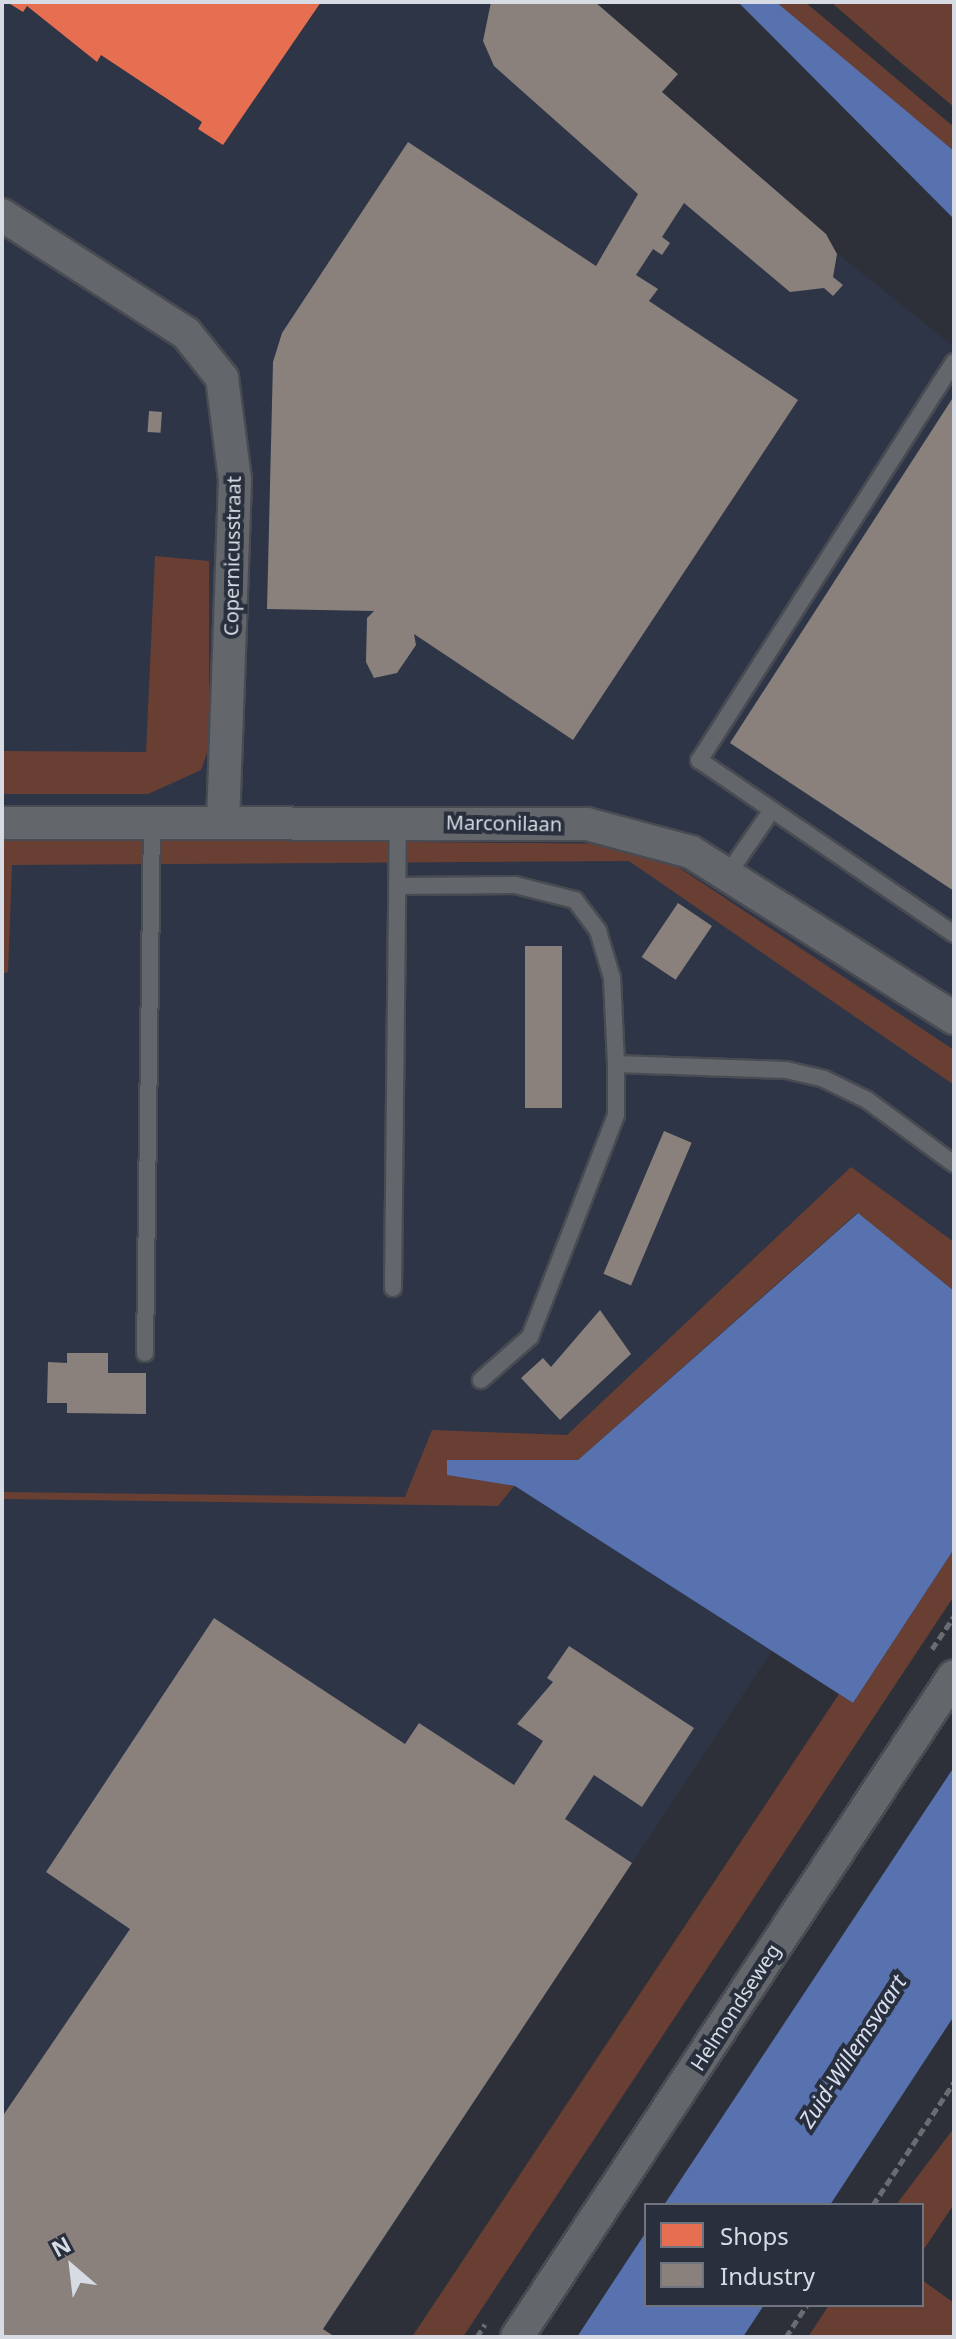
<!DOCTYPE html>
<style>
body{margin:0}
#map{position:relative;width:956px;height:2339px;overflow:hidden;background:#2d3038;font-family:"Noto Sans",sans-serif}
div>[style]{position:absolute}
.built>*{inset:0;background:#2d3547}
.green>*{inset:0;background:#693f33}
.water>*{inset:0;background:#5772af}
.shops>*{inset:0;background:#e76f51}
.industry>*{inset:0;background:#8a817c;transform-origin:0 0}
.path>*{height:5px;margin-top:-2.5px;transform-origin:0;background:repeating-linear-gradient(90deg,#696c70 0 8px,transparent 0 12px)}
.roads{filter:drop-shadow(2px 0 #494b52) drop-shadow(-2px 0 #494b52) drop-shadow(0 2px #494b52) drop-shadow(0 -2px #494b52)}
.lane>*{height:16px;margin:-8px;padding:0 8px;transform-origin:8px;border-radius:8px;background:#63666b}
.street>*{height:32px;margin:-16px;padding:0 16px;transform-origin:16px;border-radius:16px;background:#63666b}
span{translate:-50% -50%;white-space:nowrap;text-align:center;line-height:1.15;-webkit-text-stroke:8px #292f3c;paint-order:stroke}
.street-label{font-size:20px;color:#d7dbe4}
.water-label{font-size:22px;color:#d7e0f3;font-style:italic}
.frame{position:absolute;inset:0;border:4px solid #d7dbe4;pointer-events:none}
.legend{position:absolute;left:644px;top:2203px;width:280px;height:104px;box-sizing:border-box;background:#292f3c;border:2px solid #6f747f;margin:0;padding:10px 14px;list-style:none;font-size:24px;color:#d7dbe4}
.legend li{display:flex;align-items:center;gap:16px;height:40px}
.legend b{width:40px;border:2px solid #6f747f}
.north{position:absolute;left:32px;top:2227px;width:80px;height:80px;-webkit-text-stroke:6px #292f3c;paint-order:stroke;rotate:332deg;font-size:22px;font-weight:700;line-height:32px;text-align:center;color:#d7dbe4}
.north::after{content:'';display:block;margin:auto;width:28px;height:36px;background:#d7dbe4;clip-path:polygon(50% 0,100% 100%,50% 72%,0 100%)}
</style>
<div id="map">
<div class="built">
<div style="clip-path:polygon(2px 2px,525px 2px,954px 347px,954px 1375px,319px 2337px,2px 2337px)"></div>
</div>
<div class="green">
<div style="clip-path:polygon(772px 2px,805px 2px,954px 127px,954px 151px)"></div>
<div style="clip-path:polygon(831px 2px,954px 2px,954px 107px,893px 56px)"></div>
<div style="clip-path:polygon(155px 556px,209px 561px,209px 747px,201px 770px,148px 794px,2px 794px,2px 751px,146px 752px)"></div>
<div style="clip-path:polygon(2px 838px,626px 844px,660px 855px,954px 1050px,954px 1085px,629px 861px,12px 865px,8px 972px,2px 974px)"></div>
<div style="clip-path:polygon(851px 1167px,954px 1242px,954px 1291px,857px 1213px,578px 1460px,447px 1461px,448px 1475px,514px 1486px,498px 1506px,2px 1499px,2px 1492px,405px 1497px,432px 1430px,567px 1435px)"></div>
<div style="clip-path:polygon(954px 1549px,954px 1596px,463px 2337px,412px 2337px,839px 1694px,853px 1703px)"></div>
<div style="clip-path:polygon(954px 2128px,954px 2204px,922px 2252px,922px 2205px,896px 2205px)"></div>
<div style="clip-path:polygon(922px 2280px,954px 2303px,954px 2337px,808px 2337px,829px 2305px,922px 2305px)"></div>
</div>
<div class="water">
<div style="clip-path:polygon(738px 2px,776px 2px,954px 151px,954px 219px)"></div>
<div style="clip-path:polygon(858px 1213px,954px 1291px,954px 1549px,853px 1703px,515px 1486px,447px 1475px,447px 1460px,578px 1460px)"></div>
<div style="clip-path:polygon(954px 1767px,954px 2016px,830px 2205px,664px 2205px)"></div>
<div style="clip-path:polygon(646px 2232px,646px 2305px,764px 2305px,743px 2337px,577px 2337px)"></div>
</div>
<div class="shops">
<div style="clip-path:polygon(7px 2px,321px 2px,223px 145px,198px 129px,202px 122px,101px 55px,97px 62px,27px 6px,23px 12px)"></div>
</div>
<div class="industry">
<div style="clip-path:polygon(491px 2px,595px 2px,678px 74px,662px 92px,826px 234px,837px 254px,833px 277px,843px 285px,833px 296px,824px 288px,790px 292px,684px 203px,662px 237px,670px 243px,662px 255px,653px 249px,636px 275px,658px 289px,649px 301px,798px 400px,573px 740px,414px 634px,416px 645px,397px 673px,374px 678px,366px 662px,367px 618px,374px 611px,267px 609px,273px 362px,282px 333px,408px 142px,596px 266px,638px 194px,494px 66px,483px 41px)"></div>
<div style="clip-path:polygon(954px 396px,954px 891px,730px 743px)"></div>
<div style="left:149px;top:411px;width:13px;height:21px;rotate:4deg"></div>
<div style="left:678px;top:903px;width:41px;height:65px;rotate:34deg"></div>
<div style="left:525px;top:946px;width:37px;height:162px"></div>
<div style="left:664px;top:1131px;width:30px;height:155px;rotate:23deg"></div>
<div style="clip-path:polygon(600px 1310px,631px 1354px,560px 1420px,521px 1378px,543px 1358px,551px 1367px)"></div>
<div style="clip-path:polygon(67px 1353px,108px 1353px,108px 1373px,146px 1373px,146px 1414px,67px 1413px,67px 1403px,47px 1403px,48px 1362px,67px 1363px)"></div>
<div style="clip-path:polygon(214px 1618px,405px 1744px,419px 1723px,514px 1785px,543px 1741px,517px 1724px,553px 1682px,547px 1678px,569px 1646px,694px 1728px,642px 1807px,594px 1775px,565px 1819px,632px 1863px,323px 2329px,335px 2337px,2px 2337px,2px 2117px,130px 1929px,46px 1872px)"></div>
</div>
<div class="path">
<div style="left:932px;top:1649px;width:40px;rotate:-56deg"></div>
<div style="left:873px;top:2205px;width:147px;rotate:-56.6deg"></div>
<div style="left:477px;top:2337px;width:15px;rotate:-58deg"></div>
<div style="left:786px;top:2337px;width:38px;rotate:-57deg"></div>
</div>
<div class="roads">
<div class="lane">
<div style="left:954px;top:362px;width:473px;rotate:122.6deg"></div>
<div style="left:699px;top:760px;width:309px;rotate:34.3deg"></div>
<div style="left:727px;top:875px;width:79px;rotate:-55.3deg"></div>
<div style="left:397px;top:886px;width:118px;rotate:-0.5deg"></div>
<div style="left:515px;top:885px;width:62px;rotate:14deg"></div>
<div style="left:575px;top:900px;width:39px;rotate:53deg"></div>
<div style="left:598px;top:931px;width:49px;rotate:73.4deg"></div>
<div style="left:612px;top:978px;width:86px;rotate:87.3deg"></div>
<div style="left:393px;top:1288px;width:467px;rotate:-89.4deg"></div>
<div style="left:145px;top:1353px;width:532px;rotate:-89.25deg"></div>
<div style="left:481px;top:1380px;width:65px;rotate:-41.3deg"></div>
<div style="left:530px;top:1337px;width:238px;rotate:-68.8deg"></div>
<div style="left:616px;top:1115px;width:51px;rotate:-90deg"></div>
<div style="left:616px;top:1064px;width:170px;rotate:2deg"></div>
<div style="left:786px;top:1070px;width:39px;rotate:13deg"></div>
<div style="left:824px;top:1079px;width:48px;rotate:26deg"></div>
<div style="left:867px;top:1100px;width:108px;rotate:36.3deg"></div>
</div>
<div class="street">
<div style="left:2px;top:215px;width:219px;rotate:32.7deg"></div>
<div style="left:186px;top:333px;width:58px;rotate:51.3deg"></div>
<div style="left:222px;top:378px;width:103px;rotate:82.7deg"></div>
<div style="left:235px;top:480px;width:339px;rotate:92deg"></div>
<div style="left:2px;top:823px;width:585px;rotate:0.1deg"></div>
<div style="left:587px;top:824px;width:108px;rotate:15.1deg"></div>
<div style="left:691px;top:852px;width:311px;rotate:32.3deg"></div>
<div style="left:517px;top:2337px;width:792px;rotate:-56.53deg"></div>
</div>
</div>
<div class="street-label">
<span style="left:232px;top:556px;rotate:-89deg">Copernicusstraat</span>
<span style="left:504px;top:823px;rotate:1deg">Marconilaan</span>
<span style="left:735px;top:2007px;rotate:-57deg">Helmondseweg</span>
</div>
<div class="water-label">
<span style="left:852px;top:2051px;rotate:-57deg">Zuid-Willemsvaart</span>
</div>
<div class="frame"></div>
<ul class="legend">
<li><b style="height:22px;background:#e76f51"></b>Shops</li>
<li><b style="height:22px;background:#8a817c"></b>Industry</li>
</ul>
<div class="north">N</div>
</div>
